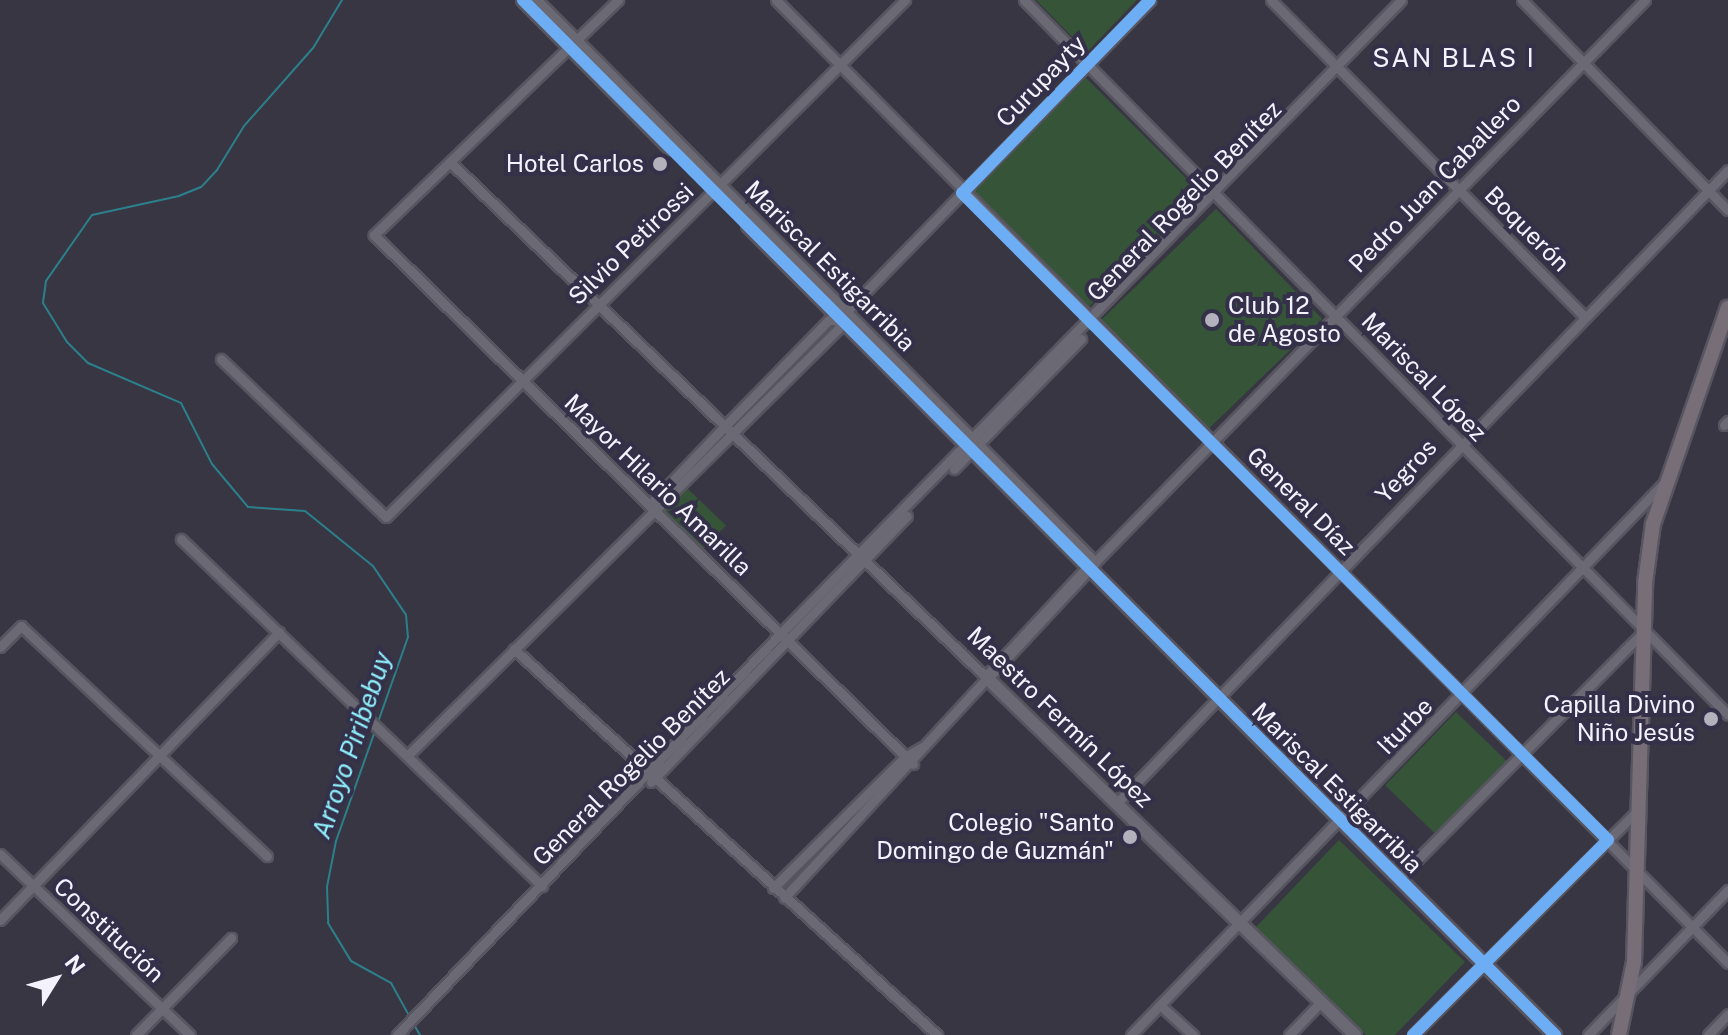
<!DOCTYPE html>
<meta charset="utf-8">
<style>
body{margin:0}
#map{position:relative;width:1728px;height:1035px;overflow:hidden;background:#383643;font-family:"Public Sans",sans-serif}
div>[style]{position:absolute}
.green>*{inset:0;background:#355438;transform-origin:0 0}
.stream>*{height:2px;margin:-1px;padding:0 1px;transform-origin:1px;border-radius:1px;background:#2b808c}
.roads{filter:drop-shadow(2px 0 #575560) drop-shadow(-2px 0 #575560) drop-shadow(0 2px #575560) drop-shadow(0 -2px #575560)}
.street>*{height:9px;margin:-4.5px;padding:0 4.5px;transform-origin:4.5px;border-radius:4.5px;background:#6b6974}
.secondary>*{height:12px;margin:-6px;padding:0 6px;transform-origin:6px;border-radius:6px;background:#6b6974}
.primary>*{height:14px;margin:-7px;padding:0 7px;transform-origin:7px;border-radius:7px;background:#776e78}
.cycleway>*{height:12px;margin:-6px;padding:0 6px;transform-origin:6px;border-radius:6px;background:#6dadf4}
.dots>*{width:22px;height:22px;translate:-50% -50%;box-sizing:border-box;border:4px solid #343049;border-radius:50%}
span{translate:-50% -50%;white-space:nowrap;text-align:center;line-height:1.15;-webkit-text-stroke:8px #343049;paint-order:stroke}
.street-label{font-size:24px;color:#f4f3fd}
.poi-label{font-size:24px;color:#f4f3fd}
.right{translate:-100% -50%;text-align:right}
.left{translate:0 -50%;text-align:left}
.neighbourhood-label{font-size:26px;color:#f4f3fd;letter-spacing:2px}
.water-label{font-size:26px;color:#8eeefb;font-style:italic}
.north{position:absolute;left:16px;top:939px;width:80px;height:80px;-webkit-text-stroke:6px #343049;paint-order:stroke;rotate:53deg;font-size:22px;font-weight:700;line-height:32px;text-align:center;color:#f4f3fd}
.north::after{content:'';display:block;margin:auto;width:28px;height:36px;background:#f4f3fd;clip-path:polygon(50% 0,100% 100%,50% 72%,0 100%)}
</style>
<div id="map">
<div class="green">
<div style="clip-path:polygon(1036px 0,1137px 0,1087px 52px)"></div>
<div style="left:1086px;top:78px;width:164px;height:161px;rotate:45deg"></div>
<div style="left:1216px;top:209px;width:153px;height:160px;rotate:46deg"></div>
<div style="left:685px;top:486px;width:57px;height:34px;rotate:44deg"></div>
<div style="left:1456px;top:712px;width:70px;height:102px;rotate:44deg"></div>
<div style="clip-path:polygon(1339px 840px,1465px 962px,1395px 1035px,1366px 1035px,1255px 928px)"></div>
</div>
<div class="stream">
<div style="left:342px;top:0;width:56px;rotate:121.1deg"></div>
<div style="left:313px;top:48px;width:104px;rotate:131.5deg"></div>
<div style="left:244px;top:126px;width:52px;rotate:121.5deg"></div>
<div style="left:217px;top:170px;width:23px;rotate:133deg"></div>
<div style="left:201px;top:187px;width:24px;rotate:158deg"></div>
<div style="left:179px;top:196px;width:89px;rotate:167.7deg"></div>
<div style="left:92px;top:215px;width:80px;rotate:124.9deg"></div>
<div style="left:46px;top:281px;width:22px;rotate:98deg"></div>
<div style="left:43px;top:303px;width:46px;rotate:58.4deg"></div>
<div style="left:67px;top:342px;width:30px;rotate:45deg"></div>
<div style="left:88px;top:363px;width:101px;rotate:23.3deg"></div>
<div style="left:181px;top:403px;width:68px;rotate:63.1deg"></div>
<div style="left:212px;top:464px;width:56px;rotate:50.1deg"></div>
<div style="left:248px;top:507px;width:57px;rotate:4deg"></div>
<div style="left:305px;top:511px;width:87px;rotate:39deg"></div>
<div style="left:373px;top:566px;width:59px;rotate:56deg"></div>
<div style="left:406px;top:615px;width:22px;rotate:85deg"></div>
<div style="left:408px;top:637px;width:93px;rotate:109.4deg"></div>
<div style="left:375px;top:731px;width:117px;rotate:109.5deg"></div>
<div style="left:336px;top:841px;width:47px;rotate:101.1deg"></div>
<div style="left:327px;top:887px;width:36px;rotate:88deg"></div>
<div style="left:328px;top:923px;width:44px;rotate:58.8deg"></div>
<div style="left:351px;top:961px;width:46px;rotate:28.8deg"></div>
<div style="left:391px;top:983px;width:39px;rotate:61deg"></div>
<div style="left:413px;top:1023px;width:14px;rotate:60deg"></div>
</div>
<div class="roads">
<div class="street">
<div style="left:618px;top:0;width:339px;rotate:136.1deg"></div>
<div style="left:374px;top:235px;width:755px;rotate:44.46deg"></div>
<div style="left:776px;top:0;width:1354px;rotate:45.33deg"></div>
<div style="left:1024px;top:0;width:1003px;rotate:45.44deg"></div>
<div style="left:1271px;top:0;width:446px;rotate:45.3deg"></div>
<div style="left:1522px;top:0;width:294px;rotate:45.6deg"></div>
<div style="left:450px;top:162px;width:745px;rotate:43.86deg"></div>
<div style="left:987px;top:678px;width:299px;rotate:132.7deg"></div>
<div style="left:221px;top:359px;width:228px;rotate:43.8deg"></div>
<div style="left:386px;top:517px;width:733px;rotate:-44.89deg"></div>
<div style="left:1724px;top:425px;width:6px;rotate:-45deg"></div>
<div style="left:954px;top:469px;width:182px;rotate:-45.7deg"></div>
<div style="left:655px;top:509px;width:9px;rotate:-96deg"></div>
<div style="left:654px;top:500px;width:104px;rotate:-46.2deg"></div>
<div style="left:726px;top:425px;width:147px;rotate:-45.6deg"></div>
<div style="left:829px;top:320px;width:10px"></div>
<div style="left:181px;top:539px;width:501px;rotate:43.87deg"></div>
<div style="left:1094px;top:563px;width:788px;rotate:-45.62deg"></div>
<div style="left:0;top:647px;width:30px;rotate:-45deg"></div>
<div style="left:21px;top:626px;width:337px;rotate:43.1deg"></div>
<div style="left:514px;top:649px;width:573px;rotate:42.38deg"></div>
<div style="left:409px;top:754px;width:604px;rotate:-44.73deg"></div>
<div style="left:838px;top:329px;width:17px;rotate:-66deg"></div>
<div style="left:845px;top:313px;width:437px;rotate:-45.7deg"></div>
<div style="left:651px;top:782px;width:369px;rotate:-46.1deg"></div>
<div style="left:1118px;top:802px;width:878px;rotate:-46.01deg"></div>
<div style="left:0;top:854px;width:262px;rotate:43.6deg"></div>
<div style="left:1398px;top:879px;width:348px;rotate:-45.2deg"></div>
<div style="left:773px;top:888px;width:186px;rotate:-44.8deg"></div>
<div style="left:905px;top:757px;width:20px;rotate:-30deg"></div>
<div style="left:0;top:920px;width:401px;rotate:-45.9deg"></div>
<div style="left:1160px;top:1005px;width:45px;rotate:42.3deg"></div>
<div style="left:136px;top:1035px;width:136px;rotate:-45.6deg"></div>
<div style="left:397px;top:1035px;width:556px;rotate:-46.31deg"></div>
<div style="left:781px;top:633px;width:886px;rotate:-45.59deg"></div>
<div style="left:1131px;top:1035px;width:765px;rotate:-46.01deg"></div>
<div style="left:1289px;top:1035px;width:46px;rotate:-45.9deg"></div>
<div style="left:1413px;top:1035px;width:320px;rotate:-45deg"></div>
<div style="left:1588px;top:1035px;width:202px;rotate:-46deg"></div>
<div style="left:1708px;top:1035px;width:29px;rotate:-46deg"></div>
</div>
<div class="secondary">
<div style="left:523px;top:0;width:209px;rotate:45.2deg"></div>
<div style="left:535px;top:0;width:793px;rotate:45.2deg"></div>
<div style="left:1094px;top:563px;width:157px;rotate:132.9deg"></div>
<div style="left:987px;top:678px;width:513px;rotate:44.13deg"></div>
<div style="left:748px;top:226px;width:1143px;rotate:45.07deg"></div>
</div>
<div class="primary">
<div style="left:1619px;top:1035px;width:75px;rotate:-78.4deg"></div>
<div style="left:1634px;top:962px;width:379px;rotate:-88.3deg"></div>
<div style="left:1645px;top:583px;width:60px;rotate:-82.3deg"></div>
<div style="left:1653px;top:524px;width:229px;rotate:-70.9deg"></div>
</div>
</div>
<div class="cycleway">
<div style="left:523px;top:0;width:1462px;rotate:45.08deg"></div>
<div style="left:1150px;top:0;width:269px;rotate:134.2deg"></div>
<div style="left:962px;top:193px;width:914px;rotate:45.04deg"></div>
<div style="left:1608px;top:840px;width:276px;rotate:135deg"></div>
</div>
<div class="dots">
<div style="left:660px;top:164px;background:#b2b1bc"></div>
<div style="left:1212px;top:320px;background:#b2b1bc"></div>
<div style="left:1711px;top:719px;background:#b2b1bc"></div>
<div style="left:1130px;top:837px;background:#b2b1bc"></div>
</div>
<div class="street-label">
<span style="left:1041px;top:81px;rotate:-46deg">Curupayty</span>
<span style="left:1435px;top:184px;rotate:-46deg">Pedro Juan Caballero</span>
<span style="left:1184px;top:201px;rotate:-46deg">General Rogelio Benítez</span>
<span style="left:1527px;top:229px;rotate:45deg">Boquerón</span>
<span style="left:631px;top:244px;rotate:-44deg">Silvio Petirossi</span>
<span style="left:830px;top:266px;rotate:45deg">Mariscal Estigarribia</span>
<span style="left:1424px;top:377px;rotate:46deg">Mariscal López</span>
<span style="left:1406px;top:471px;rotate:-47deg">Yegros</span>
<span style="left:658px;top:485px;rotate:44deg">Mayor Hilario Amarilla</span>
<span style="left:1301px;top:501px;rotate:45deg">General Díaz</span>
<span style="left:1060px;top:717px;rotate:44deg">Maestro Fermín López</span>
<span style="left:1405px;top:726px;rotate:-46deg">Iturbe</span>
<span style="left:631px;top:767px;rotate:-45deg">General Rogelio Benítez</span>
<span style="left:1337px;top:788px;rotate:45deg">Mariscal Estigarribia</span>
<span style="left:109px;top:930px;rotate:43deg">Constitución</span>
</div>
<div class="poi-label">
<span class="right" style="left:644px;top:164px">Hotel Carlos</span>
<span class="left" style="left:1228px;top:320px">Club 12<br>de Agosto</span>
<span class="right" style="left:1695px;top:719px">Capilla Divino<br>Niño Jesús</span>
<span class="right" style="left:1114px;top:837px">Colegio "Santo<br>Domingo de Guzmán"</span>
</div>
<div class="neighbourhood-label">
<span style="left:1454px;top:58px">SAN BLAS I</span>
</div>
<div class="water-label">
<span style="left:352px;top:745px;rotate:-71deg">Arroyo Piribebuy</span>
</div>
<div class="north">N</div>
</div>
